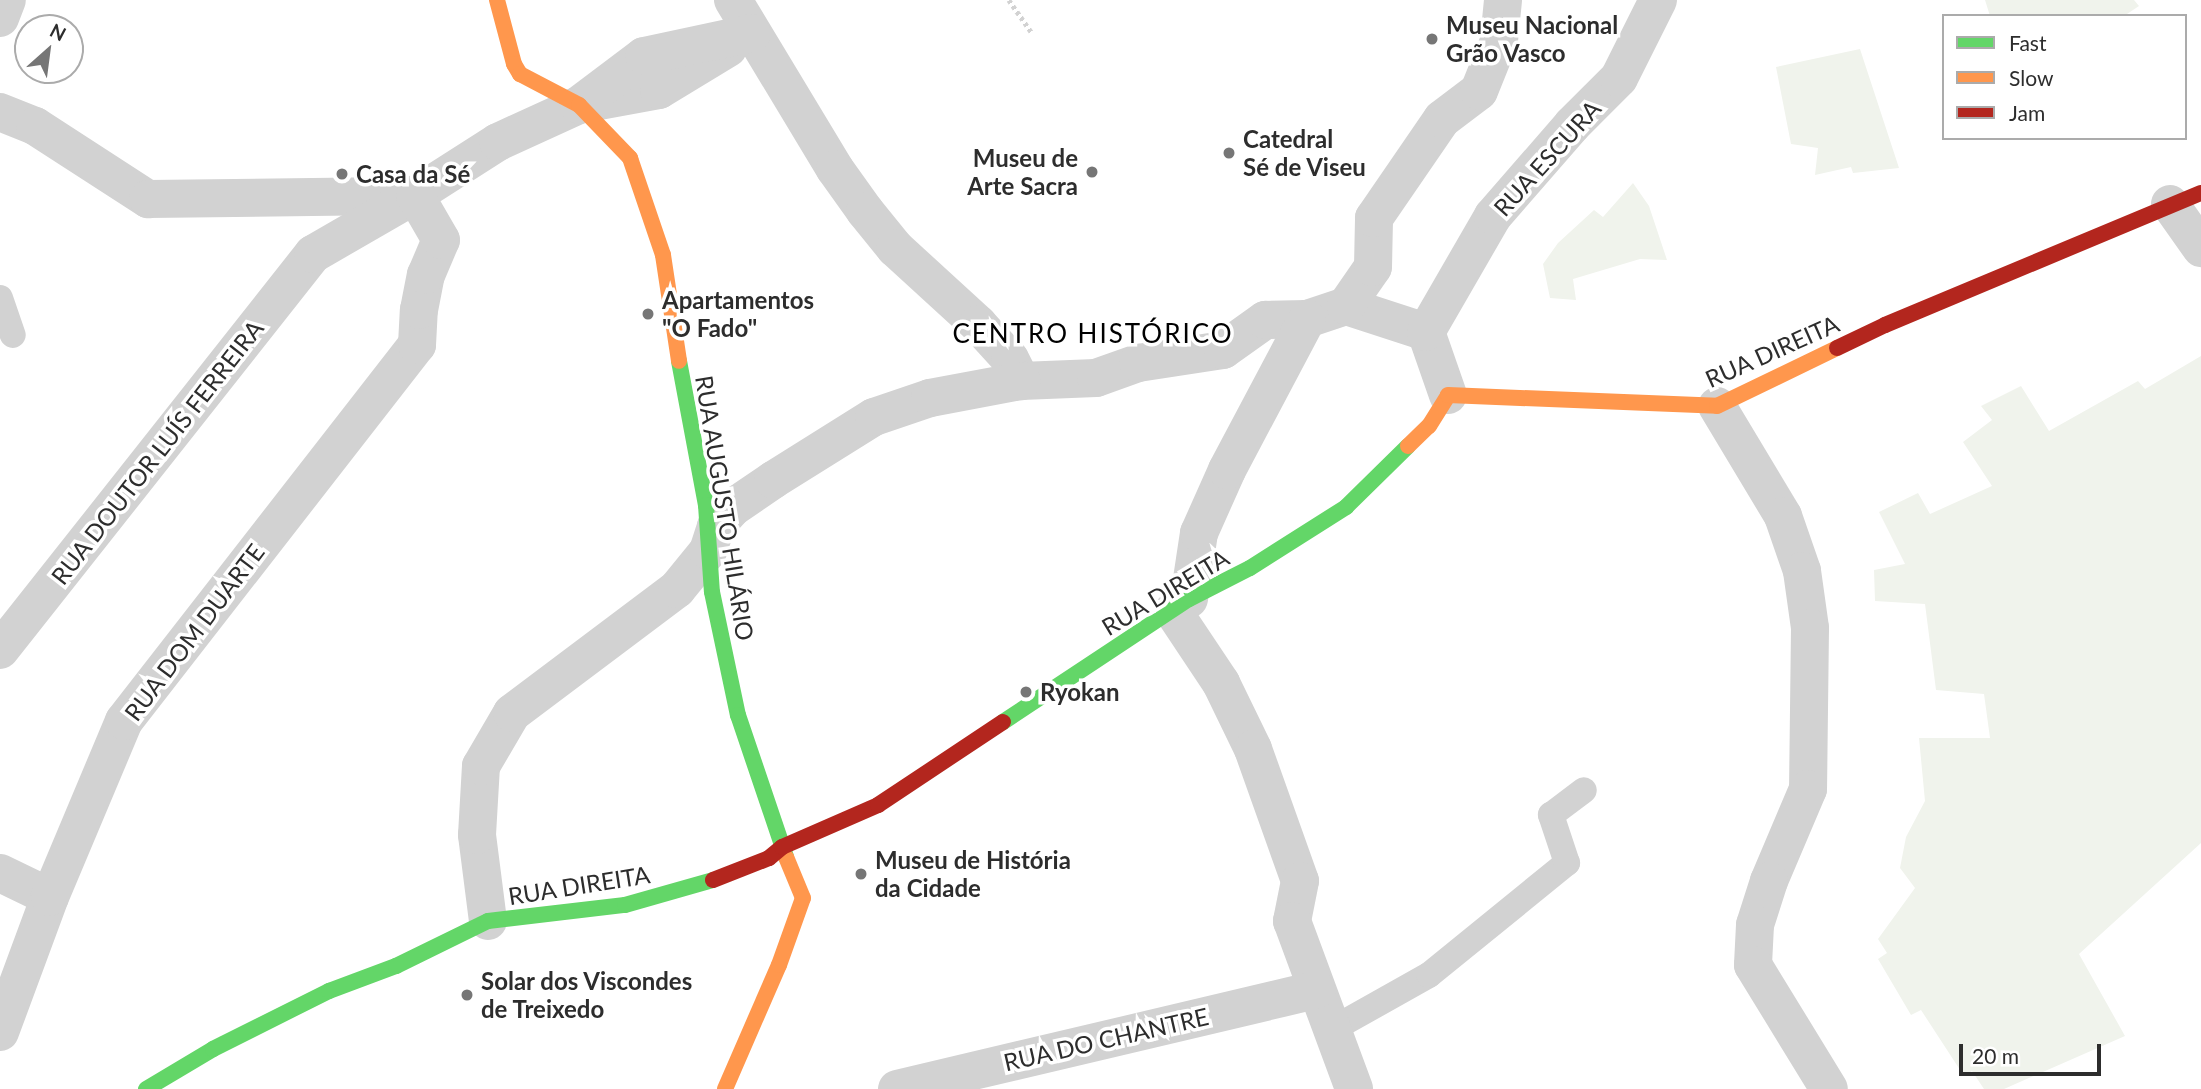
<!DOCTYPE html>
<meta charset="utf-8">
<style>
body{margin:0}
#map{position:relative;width:2201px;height:1089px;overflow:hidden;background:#fff;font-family:Lato,sans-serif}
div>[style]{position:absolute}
.green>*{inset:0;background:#f0f3ec}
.path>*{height:4.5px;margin-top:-2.25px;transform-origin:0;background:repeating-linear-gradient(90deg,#d2d2d2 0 3.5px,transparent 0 7px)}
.lane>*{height:26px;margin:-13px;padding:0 13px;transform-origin:13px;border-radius:13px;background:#d2d2d2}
.street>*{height:38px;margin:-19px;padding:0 19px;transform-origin:19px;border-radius:19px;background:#d2d2d2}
.fast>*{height:16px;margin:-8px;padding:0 8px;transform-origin:8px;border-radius:8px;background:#63d668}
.slow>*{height:16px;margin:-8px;padding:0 8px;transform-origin:8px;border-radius:8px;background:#ff974d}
.jam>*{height:16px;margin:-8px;padding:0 8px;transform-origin:8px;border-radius:8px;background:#b3261e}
.dots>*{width:19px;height:19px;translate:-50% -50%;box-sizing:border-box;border:4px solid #fff;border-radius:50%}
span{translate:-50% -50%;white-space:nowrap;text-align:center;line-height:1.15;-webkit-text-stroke:7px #fff;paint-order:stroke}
.poi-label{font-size:24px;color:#2d2d2d;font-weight:700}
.left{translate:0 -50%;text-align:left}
.right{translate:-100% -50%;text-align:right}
.street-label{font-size:24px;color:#2d2d2d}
.neighbourhood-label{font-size:26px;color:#000;letter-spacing:2px}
.legend{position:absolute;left:1942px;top:14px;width:245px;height:126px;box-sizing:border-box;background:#fff;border:2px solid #ababab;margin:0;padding:9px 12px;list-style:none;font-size:21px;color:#2d2d2d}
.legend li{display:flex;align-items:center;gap:14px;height:35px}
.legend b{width:35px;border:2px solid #ababab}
.north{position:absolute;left:14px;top:14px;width:70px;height:70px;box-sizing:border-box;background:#fff;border:2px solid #ababab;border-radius:50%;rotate:28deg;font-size:19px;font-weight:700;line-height:28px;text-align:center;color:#2d2d2d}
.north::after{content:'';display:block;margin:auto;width:24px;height:32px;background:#767676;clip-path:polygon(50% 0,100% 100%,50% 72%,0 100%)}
.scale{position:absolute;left:1959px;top:1044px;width:142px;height:32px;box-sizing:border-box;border:4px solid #2d2d2d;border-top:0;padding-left:9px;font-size:21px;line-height:24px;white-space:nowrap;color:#2d2d2d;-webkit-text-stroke:5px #fff;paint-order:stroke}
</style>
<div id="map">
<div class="green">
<div style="clip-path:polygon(1985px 0,2134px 0,2139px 6px,2124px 16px,1990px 16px)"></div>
<div style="clip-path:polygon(1860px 49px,1899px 168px,1853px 173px,1851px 167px,1815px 175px,1818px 148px,1791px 144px,1776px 67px)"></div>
<div style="clip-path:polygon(1633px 183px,1649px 206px,1667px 260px,1640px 259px,1573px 279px,1576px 300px,1550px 298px,1543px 264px,1558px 243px,1594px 210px,1603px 217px)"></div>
<div style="clip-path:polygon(2201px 356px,2201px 843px,2079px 954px,2125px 1036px,2004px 1089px,1984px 1089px,1972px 1071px,1964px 1076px,1921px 1010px,1911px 1015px,1878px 959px,1887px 953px,1878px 939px,1915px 888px,1900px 868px,1906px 837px,1925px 801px,1919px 738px,1990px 738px,1984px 694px,1936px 690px,1925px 604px,1875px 601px,1874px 570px,1905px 564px,1879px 512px,1918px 493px,1930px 514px,1992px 486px,1963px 442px,1992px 420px,1981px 406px,2021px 386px,2049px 431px,2138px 381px,2145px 389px)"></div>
</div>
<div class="path">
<div style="left:1009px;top:0;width:39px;rotate:55deg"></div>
</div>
<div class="lane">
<div style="left:0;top:298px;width:39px;rotate:71deg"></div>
<div style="left:1331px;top:1030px;width:112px;rotate:-29.3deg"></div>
<div style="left:1429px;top:975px;width:178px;rotate:-39.1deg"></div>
<div style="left:1567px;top:863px;width:51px;rotate:-108.4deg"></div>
<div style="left:1551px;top:815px;width:41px;rotate:-37.1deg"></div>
</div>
<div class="street">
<div style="left:733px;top:0;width:197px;rotate:58.9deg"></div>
<div style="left:835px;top:169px;width:52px;rotate:54.5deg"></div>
<div style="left:865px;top:211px;width:48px;rotate:51deg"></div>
<div style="left:895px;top:248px;width:113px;rotate:42.5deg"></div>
<div style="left:978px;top:324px;width:47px;rotate:47.6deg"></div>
<div style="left:1010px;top:359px;width:25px;rotate:63deg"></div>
<div style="left:1021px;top:381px;width:75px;rotate:-2.3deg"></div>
<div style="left:1096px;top:378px;width:45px;rotate:-19.7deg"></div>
<div style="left:1138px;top:363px;width:86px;rotate:-8.7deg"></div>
<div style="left:1223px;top:350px;width:52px;rotate:-35.5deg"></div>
<div style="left:1265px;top:320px;width:42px;rotate:-1.4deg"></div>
<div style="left:1307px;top:319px;width:41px;rotate:-18.4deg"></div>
<div style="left:1346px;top:306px;width:84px;rotate:18deg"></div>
<div style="left:0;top:18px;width:19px;rotate:-69deg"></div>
<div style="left:588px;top:103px;width:72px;rotate:-10.4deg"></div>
<div style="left:659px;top:90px;width:81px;rotate:-31.3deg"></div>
<div style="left:0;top:112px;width:38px;rotate:22deg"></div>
<div style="left:35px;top:126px;width:135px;rotate:32.9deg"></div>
<div style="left:148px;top:199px;width:262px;rotate:-0.7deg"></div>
<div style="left:2170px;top:204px;width:54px;rotate:54.8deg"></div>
<div style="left:1346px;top:306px;width:47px;rotate:-55.3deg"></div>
<div style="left:1373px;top:267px;width:49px;rotate:-88.8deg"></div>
<div style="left:1374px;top:218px;width:120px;rotate:-55.5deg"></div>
<div style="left:1442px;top:119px;width:46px;rotate:-37.1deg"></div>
<div style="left:1479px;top:91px;width:54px;rotate:-68.2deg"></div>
<div style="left:1499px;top:41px;width:41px;rotate:-84.4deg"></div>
<div style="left:1448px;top:395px;width:67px;rotate:-109.2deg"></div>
<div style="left:1426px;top:332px;width:134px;rotate:-60deg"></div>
<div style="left:1493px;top:216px;width:121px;rotate:-49deg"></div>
<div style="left:1572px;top:125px;width:66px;rotate:-45deg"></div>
<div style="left:1619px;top:78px;width:87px;rotate:-63.4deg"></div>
<div style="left:1717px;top:406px;width:128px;rotate:59deg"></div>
<div style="left:1783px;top:516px;width:58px;rotate:70.9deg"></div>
<div style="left:1802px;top:571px;width:58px;rotate:82deg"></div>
<div style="left:1810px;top:628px;width:161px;rotate:90.7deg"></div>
<div style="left:1808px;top:789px;width:100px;rotate:113deg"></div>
<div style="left:1769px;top:881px;width:46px;rotate:107.7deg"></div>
<div style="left:1755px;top:925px;width:40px;rotate:92.9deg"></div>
<div style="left:1753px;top:965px;width:145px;rotate:58.5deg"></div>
<div style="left:1189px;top:599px;width:67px;rotate:-81.4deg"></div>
<div style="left:1199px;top:533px;width:69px;rotate:-66deg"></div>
<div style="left:1227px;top:470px;width:171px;rotate:-62.1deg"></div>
<div style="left:1173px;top:611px;width:87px;rotate:56.3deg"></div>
<div style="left:1221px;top:683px;width:73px;rotate:64.1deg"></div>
<div style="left:1253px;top:749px;width:140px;rotate:70.4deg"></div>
<div style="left:1300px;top:881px;width:41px;rotate:101.3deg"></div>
<div style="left:1292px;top:921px;width:179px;rotate:69.7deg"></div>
<div style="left:0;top:650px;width:505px;rotate:-51.68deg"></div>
<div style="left:313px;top:254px;width:118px;rotate:-30deg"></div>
<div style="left:415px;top:195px;width:98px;rotate:-32.6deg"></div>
<div style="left:498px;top:142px;width:89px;rotate:-24.6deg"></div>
<div style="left:579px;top:105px;width:81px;rotate:-37deg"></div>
<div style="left:644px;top:56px;width:110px;rotate:-12deg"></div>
<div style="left:0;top:873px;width:55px;rotate:25.6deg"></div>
<div style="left:488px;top:921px;width:87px;rotate:-97.3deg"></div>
<div style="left:477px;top:835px;width:69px;rotate:-86.7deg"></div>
<div style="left:481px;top:766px;width:61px;rotate:-59.7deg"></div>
<div style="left:512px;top:713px;width:206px;rotate:-36.9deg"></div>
<div style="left:677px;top:589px;width:49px;rotate:-50.8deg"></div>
<div style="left:708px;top:551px;width:26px;rotate:-72deg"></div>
<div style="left:716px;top:526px;width:24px;rotate:-48deg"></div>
<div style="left:732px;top:508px;width:50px;rotate:-34.3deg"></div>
<div style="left:773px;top:480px;width:119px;rotate:-32deg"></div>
<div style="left:874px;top:417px;width:59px;rotate:-18.7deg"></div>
<div style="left:930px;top:398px;width:93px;rotate:-10.6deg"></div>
<div style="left:0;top:1032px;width:144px;rotate:-69.7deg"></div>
<div style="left:50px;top:897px;width:191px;rotate:-67.2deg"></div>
<div style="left:124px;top:721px;width:477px;rotate:-52.1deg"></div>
<div style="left:417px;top:345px;width:35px;rotate:-87deg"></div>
<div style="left:419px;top:310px;width:36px;rotate:-79deg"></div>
<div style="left:426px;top:275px;width:38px;rotate:-67deg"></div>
<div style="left:441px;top:240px;width:52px;rotate:-120deg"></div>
<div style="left:897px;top:1089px;width:431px;rotate:-13.3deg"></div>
</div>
<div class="fast">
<div style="left:679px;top:361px;width:147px;rotate:79.4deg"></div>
<div style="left:706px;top:505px;width:87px;rotate:86.1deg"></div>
<div style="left:712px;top:592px;width:126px;rotate:78.1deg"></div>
<div style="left:738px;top:715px;width:150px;rotate:71.3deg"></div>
<div style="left:1003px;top:722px;width:223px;rotate:-33.5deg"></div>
<div style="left:1189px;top:599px;width:68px;rotate:-26.9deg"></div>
<div style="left:1250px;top:568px;width:114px;rotate:-32.4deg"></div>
<div style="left:1346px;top:507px;width:87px;rotate:-44.5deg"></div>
<div style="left:146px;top:1089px;width:78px;rotate:-30.8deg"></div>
<div style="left:213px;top:1049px;width:130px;rotate:-26.6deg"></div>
<div style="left:329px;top:991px;width:72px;rotate:-20.5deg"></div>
<div style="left:396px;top:966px;width:102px;rotate:-26.1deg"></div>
<div style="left:488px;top:921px;width:138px;rotate:-6.7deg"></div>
<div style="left:625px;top:905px;width:91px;rotate:-15.9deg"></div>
</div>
<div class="slow">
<div style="left:497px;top:0;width:66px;rotate:75.1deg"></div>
<div style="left:514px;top:64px;width:12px;rotate:59deg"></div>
<div style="left:520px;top:74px;width:67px;rotate:27.7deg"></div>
<div style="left:579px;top:105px;width:74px;rotate:46.1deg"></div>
<div style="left:630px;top:158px;width:102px;rotate:71.2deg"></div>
<div style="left:663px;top:255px;width:107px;rotate:81.4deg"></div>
<div style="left:1408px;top:446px;width:29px;rotate:-44deg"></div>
<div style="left:1429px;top:426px;width:36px;rotate:-58deg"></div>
<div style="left:1448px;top:395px;width:269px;rotate:2.3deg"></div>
<div style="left:1717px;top:406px;width:133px;rotate:-25.8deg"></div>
<div style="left:725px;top:1089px;width:135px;rotate:-66.5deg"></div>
<div style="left:779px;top:965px;width:71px;rotate:-70.3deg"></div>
<div style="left:803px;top:898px;width:44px;rotate:-112.5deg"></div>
</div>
<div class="jam">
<div style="left:1837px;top:348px;width:53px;rotate:-25.6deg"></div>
<div style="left:1885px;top:325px;width:342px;rotate:-22.7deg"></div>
<div style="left:713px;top:880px;width:60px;rotate:-21.4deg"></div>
<div style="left:769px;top:858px;width:17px;rotate:-40deg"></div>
<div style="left:782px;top:847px;width:105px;rotate:-23.6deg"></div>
<div style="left:878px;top:805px;width:150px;rotate:-33.6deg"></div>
</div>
<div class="dots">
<div style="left:1432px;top:39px;background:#767676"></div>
<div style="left:1229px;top:153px;background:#767676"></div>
<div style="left:1092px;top:172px;background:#767676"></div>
<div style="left:342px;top:174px;background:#767676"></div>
<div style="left:648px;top:314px;background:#767676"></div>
<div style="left:1026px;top:692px;background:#767676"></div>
<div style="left:861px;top:874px;background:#767676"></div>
<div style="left:467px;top:995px;background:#767676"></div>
</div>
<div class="poi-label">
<span class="left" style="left:1446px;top:39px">Museu Nacional<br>Grão Vasco</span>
<span class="left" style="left:1243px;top:153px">Catedral<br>Sé de Viseu</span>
<span class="right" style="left:1078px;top:172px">Museu de<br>Arte Sacra</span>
<span class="left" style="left:356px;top:174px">Casa da Sé</span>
<span class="left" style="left:662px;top:314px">Apartamentos<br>"O Fado"</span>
<span class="left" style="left:1040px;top:692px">Ryokan</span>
<span class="left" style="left:875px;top:874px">Museu de História<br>da Cidade</span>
<span class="left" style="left:481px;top:995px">Solar dos Viscondes<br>de Treixedo</span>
</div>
<div class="street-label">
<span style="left:1547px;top:158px;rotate:-48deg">RUA ESCURA</span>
<span style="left:1772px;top:351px;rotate:-24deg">RUA DIREITA</span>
<span style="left:157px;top:452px;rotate:-52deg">RUA DOUTOR LUÍS FERREIRA</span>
<span style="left:725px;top:508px;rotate:81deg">RUA AUGUSTO HILÁRIO</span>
<span style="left:1165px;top:592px;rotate:-31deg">RUA DIREITA</span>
<span style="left:194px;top:632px;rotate:-53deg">RUA DOM DUARTE</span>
<span style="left:579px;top:885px;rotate:-9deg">RUA DIREITA</span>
<span style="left:1106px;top:1039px;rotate:-13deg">RUA DO CHANTRE</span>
</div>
<div class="neighbourhood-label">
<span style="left:1093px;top:334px">CENTRO HISTÓRICO</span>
</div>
<ul class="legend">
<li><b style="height:9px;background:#63d668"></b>Fast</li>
<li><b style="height:9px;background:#ff974d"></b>Slow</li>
<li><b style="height:9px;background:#b3261e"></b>Jam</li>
</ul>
<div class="north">N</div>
<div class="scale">20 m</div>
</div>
